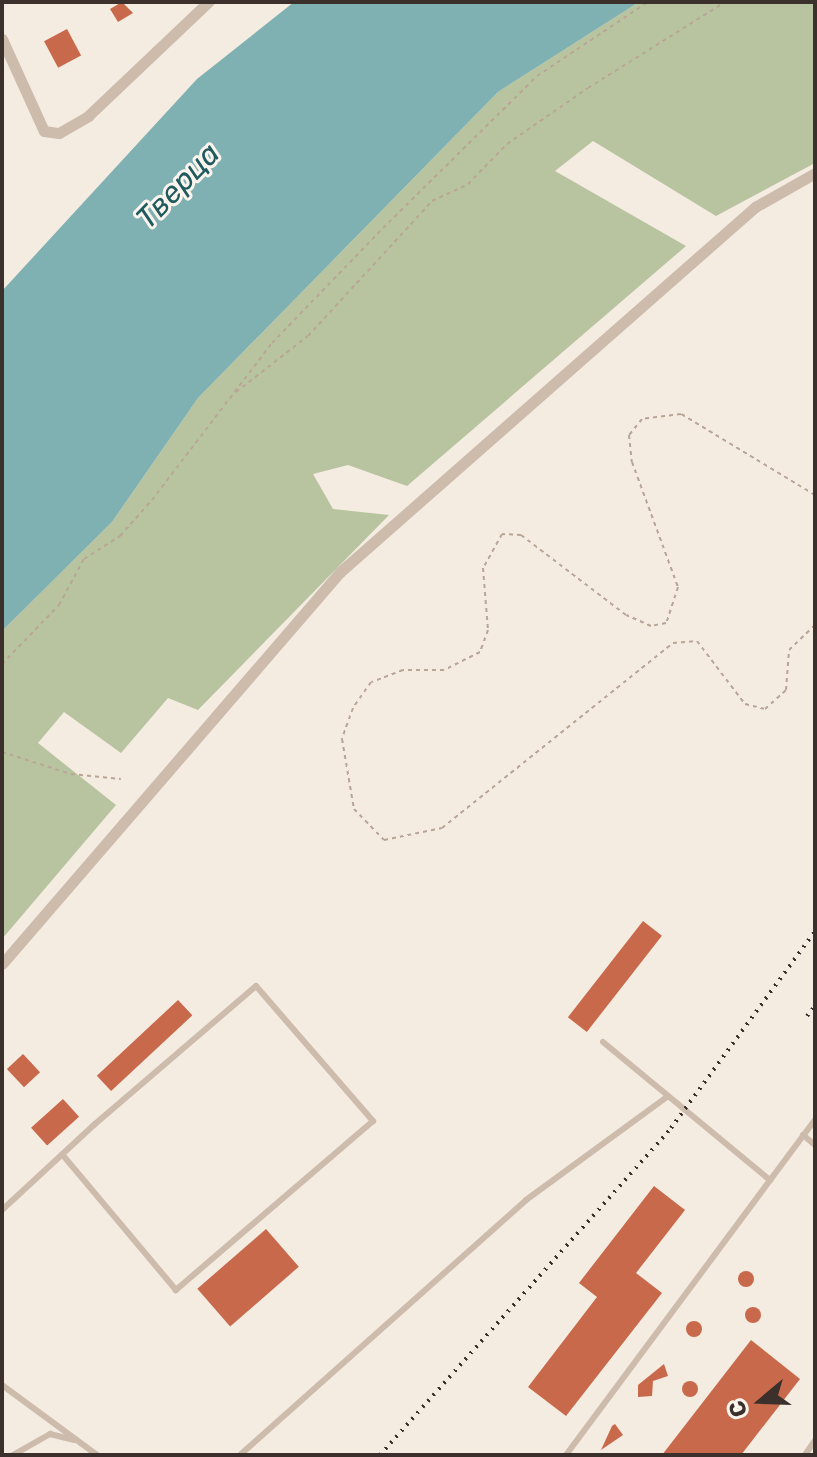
<!DOCTYPE html>
<meta charset="utf-8">
<style>
body{margin:0}
#map{position:relative;width:817px;height:1457px;overflow:hidden;background:#f4ebe1;font-family:Rubik,sans-serif}
div>[style]{position:absolute}
.green>*{inset:0;background:#b8c4a0}
.water>*{inset:0;background:#7fb0b2}
.building>*{inset:0;background:#c8694b;transform-origin:0 0}
.round{border-radius:50%}
.path>*{height:2px;margin-top:-1px;transform-origin:0;background:repeating-linear-gradient(90deg,#b9a596 0 4px,transparent 0 8px)}
.service>*{height:6px;margin:-3px;padding:0 3px;transform-origin:3px;border-radius:3px;background:#cdbbac}
.minor>*{height:11px;margin:-5.5px;padding:0 5.5px;transform-origin:5.5px;border-radius:5.5px;background:#cdbbac}
.rail>*{height:4px;margin-top:-2px;transform-origin:0;background:repeating-linear-gradient(90deg,#3b302b 0 2px,transparent 0 8px)}
span{translate:-50% -50%;white-space:nowrap;text-align:center;line-height:1.15;-webkit-text-stroke:6px #fbf5ee;paint-order:stroke}
.water-label{font-size:30px;color:#1f5a5e;font-style:italic}
.frame{position:absolute;inset:0;border:4px solid #3b302b;pointer-events:none}
.north{position:absolute;left:721px;top:1361px;width:80px;height:80px;-webkit-text-stroke:6px #fbf5ee;paint-order:stroke;rotate:251deg;font-size:22px;font-weight:700;line-height:32px;text-align:center;color:#3b302b}
.north::after{content:'';display:block;margin:auto;width:28px;height:36px;background:#3b302b;clip-path:polygon(50% 0,100% 100%,50% 72%,0 100%)}
</style>
<div id="map">
<div class="green">
<div style="clip-path:polygon(639px 2px,815px 2px,815px 163px,716px 216px,593px 141px,555px 171px,686px 246px,407px 486px,348px 465px,313px 474px,333px 509px,389px 515px,198px 710px,168px 698px,121px 753px,64px 712px,38px 743px,116px 805px,2px 939px,2px 631px,112px 522px,198px 398px,498px 92px)"></div>
</div>
<div class="water">
<div style="clip-path:polygon(294px 2px,639px 2px,498px 92px,198px 398px,112px 522px,2px 631px,2px 291px,197px 79px)"></div>
</div>
<div class="building">
<div style="clip-path:polygon(122px 2px,133px 13px,118px 22px,110px 9px)"></div>
<div style="left:67px;top:29px;width:30px;height:26px;rotate:62deg"></div>
<div style="left:643px;top:921px;width:24px;height:122px;rotate:38deg"></div>
<div style="left:178px;top:1000px;width:21px;height:111px;rotate:47deg"></div>
<div style="left:23px;top:1054px;width:25px;height:22px;rotate:47deg"></div>
<div style="left:63px;top:1099px;width:24px;height:43px;rotate:48deg"></div>
<div style="clip-path:polygon(654px 1186px,685px 1210px,636px 1273px,662px 1293px,566px 1416px,528px 1387px,597px 1297px,579px 1283px)"></div>
<div style="left:266px;top:1229px;width:50px;height:91px;rotate:49deg"></div>
<div class="round" style="left:738px;top:1271px;width:16px;height:16px"></div>
<div class="round" style="left:745px;top:1307px;width:16px;height:16px"></div>
<div class="round" style="left:686px;top:1321px;width:16px;height:16px"></div>
<div style="clip-path:polygon(751px 1340px,800px 1379px,741px 1455px,662px 1455px)"></div>
<div style="clip-path:polygon(664px 1364px,668px 1376px,653px 1381px,652px 1396px,638px 1397px,638px 1385px)"></div>
<div class="round" style="left:682px;top:1381px;width:16px;height:16px"></div>
<div style="clip-path:polygon(615px 1424px,623px 1435px,601px 1450px,612px 1426px)"></div>
</div>
<div class="path">
<div style="left:236px;top:392px;width:91px;rotate:-37.9deg"></div>
<div style="left:308px;top:336px;width:183px;rotate:-47.4deg"></div>
<div style="left:432px;top:201px;width:40px;rotate:-25deg"></div>
<div style="left:468px;top:184px;width:56px;rotate:-45.7deg"></div>
<div style="left:507px;top:144px;width:98px;rotate:-34.7deg"></div>
<div style="left:588px;top:88px;width:162px;rotate:-32.1deg"></div>
<div style="left:815px;top:495px;width:157px;rotate:-148.8deg"></div>
<div style="left:681px;top:414px;width:39px;rotate:173deg"></div>
<div style="left:642px;top:419px;width:21px;rotate:129deg"></div>
<div style="left:629px;top:435px;width:27px;rotate:84deg"></div>
<div style="left:632px;top:462px;width:133px;rotate:69.8deg"></div>
<div style="left:678px;top:587px;width:38px;rotate:108deg"></div>
<div style="left:666px;top:623px;width:15px;rotate:169deg"></div>
<div style="left:651px;top:626px;width:27px;rotate:-156deg"></div>
<div style="left:626px;top:615px;width:132px;rotate:-142.7deg"></div>
<div style="left:521px;top:535px;width:19px;rotate:-177deg"></div>
<div style="left:502px;top:534px;width:39px;rotate:119deg"></div>
<div style="left:483px;top:568px;width:62px;rotate:85.4deg"></div>
<div style="left:488px;top:630px;width:23px;rotate:110deg"></div>
<div style="left:480px;top:652px;width:40px;rotate:153.4deg"></div>
<div style="left:444px;top:670px;width:41px;rotate:180deg"></div>
<div style="left:403px;top:670px;width:34px;rotate:159deg"></div>
<div style="left:371px;top:682px;width:32px;rotate:125deg"></div>
<div style="left:353px;top:708px;width:33px;rotate:110deg"></div>
<div style="left:342px;top:739px;width:71px;rotate:80.3deg"></div>
<div style="left:354px;top:809px;width:43px;rotate:45.9deg"></div>
<div style="left:384px;top:840px;width:59px;rotate:-11.7deg"></div>
<div style="left:442px;top:828px;width:296px;rotate:-38.7deg"></div>
<div style="left:673px;top:643px;width:24px;rotate:-5deg"></div>
<div style="left:697px;top:641px;width:79px;rotate:52.7deg"></div>
<div style="left:745px;top:704px;width:21px;rotate:14deg"></div>
<div style="left:765px;top:709px;width:28px;rotate:-42deg"></div>
<div style="left:786px;top:690px;width:40px;rotate:-85.7deg"></div>
<div style="left:789px;top:650px;width:36px;rotate:-44deg"></div>
<div style="left:2px;top:664px;width:82px;rotate:-46deg"></div>
<div style="left:59px;top:605px;width:52px;rotate:-61.5deg"></div>
<div style="left:84px;top:559px;width:43px;rotate:-32.6deg"></div>
<div style="left:120px;top:536px;width:48px;rotate:-48.4deg"></div>
<div style="left:152px;top:500px;width:198px;rotate:-52.6deg"></div>
<div style="left:272px;top:343px;width:160px;rotate:-46deg"></div>
<div style="left:383px;top:228px;width:216px;rotate:-44.6deg"></div>
<div style="left:537px;top:76px;width:133px;rotate:-33.7deg"></div>
<div style="left:2px;top:752px;width:72px;rotate:17.7deg"></div>
<div style="left:71px;top:774px;width:50px;rotate:5.7deg"></div>
</div>
<div class="service">
<div style="left:603px;top:1042px;width:217px;rotate:39.6deg"></div>
<div style="left:803px;top:1135px;width:16px;rotate:40deg"></div>
<div style="left:2px;top:1210px;width:127px;rotate:-42.8deg"></div>
<div style="left:95px;top:1124px;width:212px;rotate:-40.6deg"></div>
<div style="left:256px;top:986px;width:179px;rotate:49.1deg"></div>
<div style="left:373px;top:1121px;width:260px;rotate:139.4deg"></div>
<div style="left:176px;top:1290px;width:177px;rotate:-130deg"></div>
<div style="left:2px;top:1385px;width:118px;rotate:36.4deg"></div>
<div style="left:13px;top:1455px;width:43px;rotate:-29.6deg"></div>
<div style="left:50px;top:1434px;width:25px;rotate:14deg"></div>
<div style="left:240px;top:1455px;width:383px;rotate:-41.7deg"></div>
<div style="left:526px;top:1200px;width:176px;rotate:-36.2deg"></div>
<div style="left:566px;top:1455px;width:417px;rotate:-53.4deg"></div>
<div style="left:805px;top:1455px;width:18px;rotate:-56deg"></div>
</div>
<div class="minor">
<div style="left:2px;top:39px;width:101px;rotate:65.5deg"></div>
<div style="left:44px;top:131px;width:15px;rotate:8deg"></div>
<div style="left:59px;top:133px;width:34px;rotate:-30deg"></div>
<div style="left:88px;top:116px;width:166px;rotate:-43.5deg"></div>
<div style="left:2px;top:964px;width:518px;rotate:-49.23deg"></div>
<div style="left:340px;top:572px;width:553px;rotate:-41.33deg"></div>
<div style="left:755px;top:207px;width:69px;rotate:-29.5deg"></div>
</div>
<div class="rail">
<div style="left:807px;top:1016px;width:13px;rotate:-51deg"></div>
<div style="left:380px;top:1455px;width:438px;rotate:-48.3deg"></div>
<div style="left:671px;top:1128px;width:244px;rotate:-53.8deg"></div>
</div>
<div class="water-label">
<span style="left:178px;top:186px;rotate:-46deg">Тверца</span>
</div>
<div class="frame"></div>
<div class="north">С</div>
</div>
